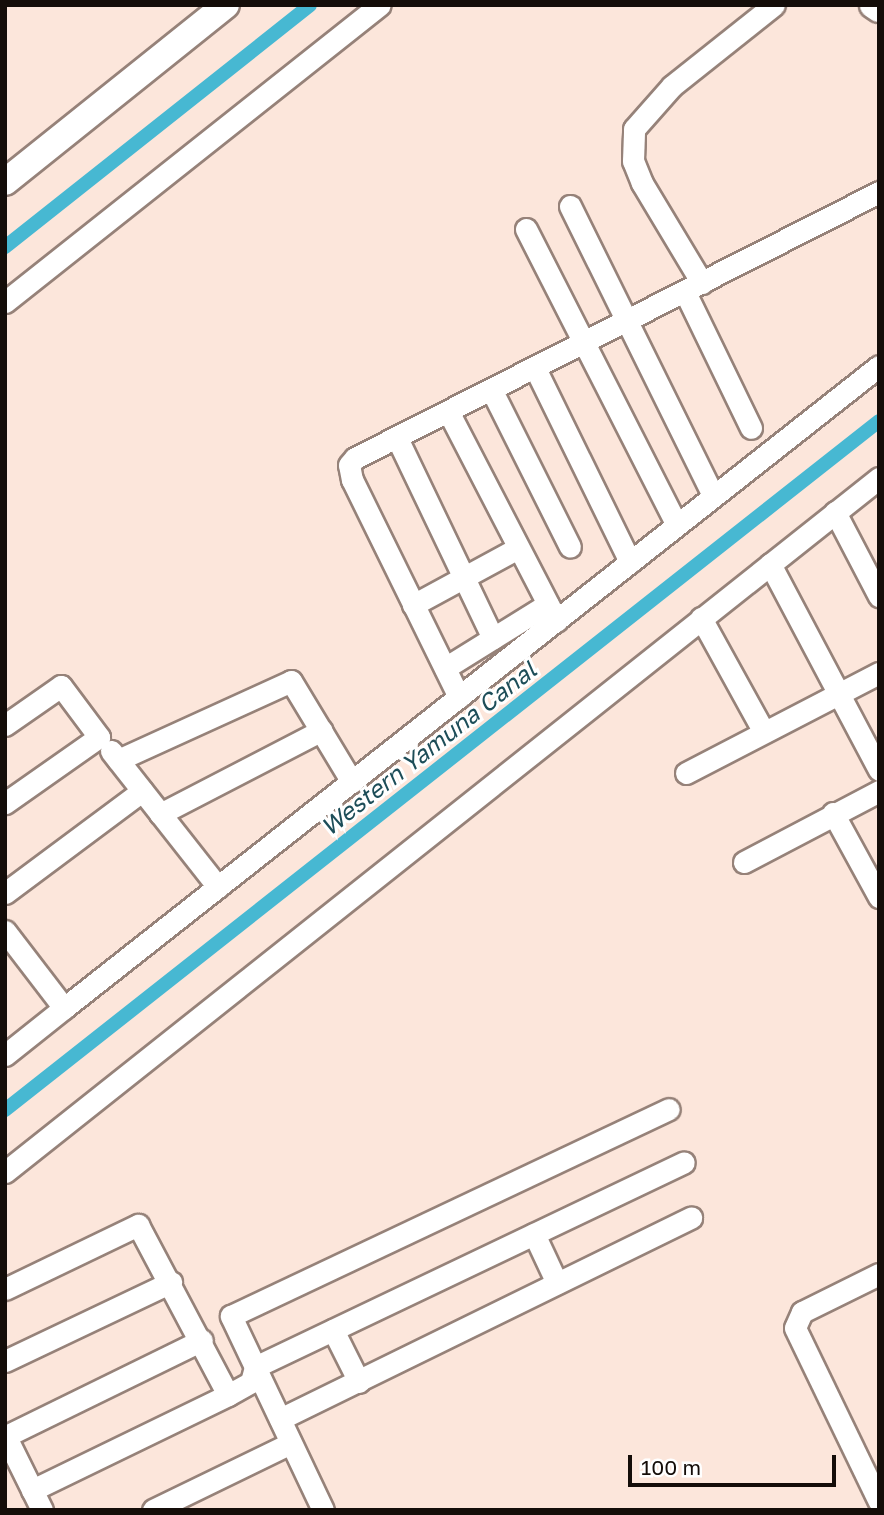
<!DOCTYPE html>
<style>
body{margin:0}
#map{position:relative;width:884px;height:1515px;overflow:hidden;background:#fce6db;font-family:"Golos Text",sans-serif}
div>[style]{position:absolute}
.canal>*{height:14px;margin:-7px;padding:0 7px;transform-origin:7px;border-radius:7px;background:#47b8d2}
.roads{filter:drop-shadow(2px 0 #968279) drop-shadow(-2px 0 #968279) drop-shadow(0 2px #968279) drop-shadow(0 -2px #968279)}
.minor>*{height:21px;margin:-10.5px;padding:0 10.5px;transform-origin:10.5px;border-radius:10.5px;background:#fff}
.major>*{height:26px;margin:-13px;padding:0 13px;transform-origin:13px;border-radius:13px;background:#fff}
span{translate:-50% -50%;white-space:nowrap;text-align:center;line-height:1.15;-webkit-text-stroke:6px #fff;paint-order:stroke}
.water-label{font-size:24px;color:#1d4d58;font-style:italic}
.frame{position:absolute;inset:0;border:7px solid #140d09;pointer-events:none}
.scale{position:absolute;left:628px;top:1455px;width:208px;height:32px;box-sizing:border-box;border:4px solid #140d09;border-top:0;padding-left:9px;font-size:21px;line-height:24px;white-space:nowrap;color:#140d09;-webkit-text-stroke:5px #fff;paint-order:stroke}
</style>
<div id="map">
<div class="canal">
<div style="left:5px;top:247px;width:389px;rotate:-38.4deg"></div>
<div style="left:5px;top:1110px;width:1113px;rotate:-38.25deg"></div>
</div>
<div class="roads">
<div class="minor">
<div style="left:570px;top:206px;width:322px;rotate:63.7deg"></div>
<div style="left:526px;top:229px;width:332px;rotate:63deg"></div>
<div style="left:702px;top:283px;width:117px;rotate:-121deg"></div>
<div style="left:642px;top:183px;width:24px;rotate:-112deg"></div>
<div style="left:633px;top:161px;width:32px;rotate:-88deg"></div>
<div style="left:634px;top:129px;width:57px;rotate:-48.5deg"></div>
<div style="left:672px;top:86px;width:130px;rotate:-38.5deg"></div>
<div style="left:685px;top:292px;width:151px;rotate:64.1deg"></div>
<div style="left:5px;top:302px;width:478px;rotate:-38.4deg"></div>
<div style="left:535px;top:368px;width:216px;rotate:63.9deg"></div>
<div style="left:492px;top:391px;width:174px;rotate:63.4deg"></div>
<div style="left:449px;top:413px;width:234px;rotate:62.6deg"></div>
<div style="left:397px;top:438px;width:222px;rotate:64.4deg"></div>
<div style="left:835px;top:512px;width:95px;rotate:62.4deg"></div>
<div style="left:770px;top:564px;width:233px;rotate:62.1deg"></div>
<div style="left:413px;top:605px;width:119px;rotate:-28.5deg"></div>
<div style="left:701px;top:618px;width:130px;rotate:61.1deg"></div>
<div style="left:445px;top:668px;width:121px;rotate:-31.9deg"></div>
<div style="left:459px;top:697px;width:242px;rotate:-116.2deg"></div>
<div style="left:352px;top:480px;width:15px;rotate:-101deg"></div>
<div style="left:349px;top:465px;width:9px;rotate:-49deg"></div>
<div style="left:355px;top:458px;width:588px;rotate:-26.91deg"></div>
<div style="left:5px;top:725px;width:68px;rotate:-34.9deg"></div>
<div style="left:61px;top:686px;width:64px;rotate:53.3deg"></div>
<div style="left:99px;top:737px;width:115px;rotate:144.9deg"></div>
<div style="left:111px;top:751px;width:173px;rotate:51.8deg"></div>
<div style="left:118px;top:760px;width:190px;rotate:-24.5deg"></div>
<div style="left:291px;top:681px;width:118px;rotate:58.9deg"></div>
<div style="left:686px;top:773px;width:217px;rotate:-27.4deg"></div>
<div style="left:833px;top:813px;width:96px;rotate:61.3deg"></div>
<div style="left:160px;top:814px;width:182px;rotate:-27.4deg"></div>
<div style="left:744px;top:862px;width:153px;rotate:-27.7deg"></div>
<div style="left:5px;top:893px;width:171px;rotate:-36.7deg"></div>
<div style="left:5px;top:931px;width:97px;rotate:52.5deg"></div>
<div style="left:64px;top:1008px;width:1037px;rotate:-38.23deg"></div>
<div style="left:5px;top:1055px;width:75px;rotate:-38.5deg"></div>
<div style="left:5px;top:1172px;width:1116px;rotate:-38.45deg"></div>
<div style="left:534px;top:1234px;width:54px;rotate:64.9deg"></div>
<div style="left:879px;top:1274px;width:86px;rotate:153.7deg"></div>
<div style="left:802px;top:1312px;width:17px;rotate:114deg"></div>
<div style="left:795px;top:1328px;width:193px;rotate:64.2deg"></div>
<div style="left:5px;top:1289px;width:148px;rotate:-25.7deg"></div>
<div style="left:138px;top:1225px;width:192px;rotate:62.1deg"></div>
<div style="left:228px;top:1395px;width:218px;rotate:154.1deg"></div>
<div style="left:333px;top:1330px;width:58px;rotate:63.4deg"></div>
<div style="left:5px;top:1361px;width:184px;rotate:-25.4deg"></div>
<div style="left:228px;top:1395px;width:26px;rotate:-29deg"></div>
<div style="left:251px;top:1382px;width:16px;rotate:-75deg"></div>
<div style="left:255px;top:1367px;width:475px;rotate:-25.5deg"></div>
<div style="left:280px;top:1419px;width:458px;rotate:-26.1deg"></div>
<div style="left:5px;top:1435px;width:84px;rotate:63.7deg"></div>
<div style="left:6px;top:1436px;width:218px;rotate:-26.1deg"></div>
<div style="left:153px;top:1510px;width:153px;rotate:-25.9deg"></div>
<div style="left:323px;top:1510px;width:215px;rotate:-115.4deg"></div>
<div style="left:231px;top:1316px;width:484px;rotate:-25.3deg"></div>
</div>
<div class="major">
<div style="left:873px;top:5px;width:7px;rotate:34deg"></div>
<div style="left:5px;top:182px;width:283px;rotate:-38.7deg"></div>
</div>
</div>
<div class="water-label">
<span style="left:428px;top:748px;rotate:-38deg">Western Yamuna Canal</span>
</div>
<div class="frame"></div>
<div class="scale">100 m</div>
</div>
